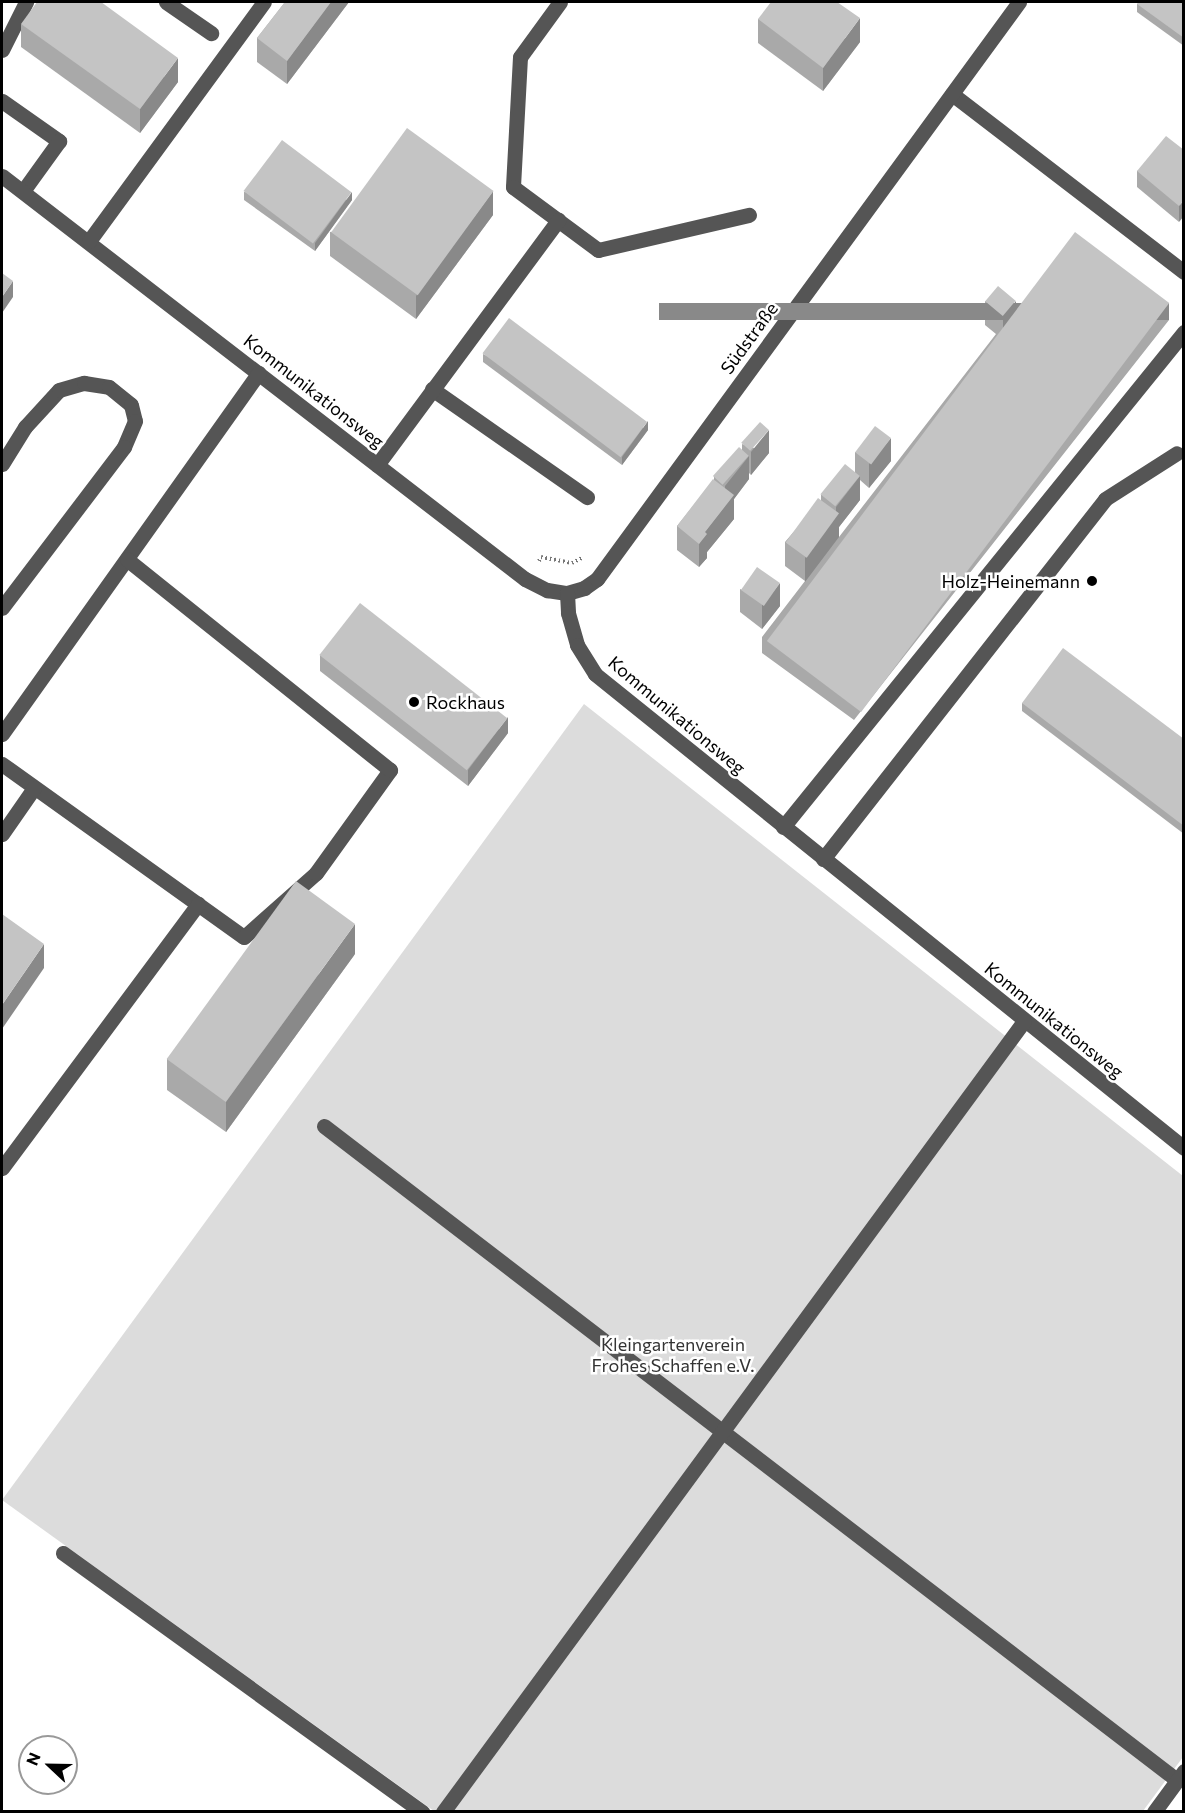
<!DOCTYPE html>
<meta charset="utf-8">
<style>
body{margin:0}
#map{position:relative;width:1185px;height:1813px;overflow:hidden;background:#fff;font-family:Commissioner,sans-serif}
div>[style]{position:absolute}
.green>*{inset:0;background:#dcdcdc}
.path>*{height:4px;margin-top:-2px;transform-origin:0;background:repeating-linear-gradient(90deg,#777 0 1.5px,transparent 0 4.5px)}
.minor>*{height:15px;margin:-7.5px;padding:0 7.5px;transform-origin:7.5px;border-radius:7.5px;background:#555}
.wall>*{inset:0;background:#a9a9a9}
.shaded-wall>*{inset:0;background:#898989;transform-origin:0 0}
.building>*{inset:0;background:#c4c4c4;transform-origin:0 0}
.dots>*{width:16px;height:16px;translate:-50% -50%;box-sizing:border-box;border:3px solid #fff;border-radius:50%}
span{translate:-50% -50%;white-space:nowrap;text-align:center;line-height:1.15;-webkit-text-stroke:5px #fff;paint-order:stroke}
.street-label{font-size:18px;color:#000}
.poi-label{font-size:18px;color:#000}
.right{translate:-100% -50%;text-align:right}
.left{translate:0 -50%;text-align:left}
.park-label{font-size:18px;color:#333}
.frame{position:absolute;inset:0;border:3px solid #000;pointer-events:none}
.north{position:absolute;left:18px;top:1735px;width:60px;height:60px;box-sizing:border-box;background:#fff;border:2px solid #999;border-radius:50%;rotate:292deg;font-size:16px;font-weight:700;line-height:24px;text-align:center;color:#000}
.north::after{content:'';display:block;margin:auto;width:21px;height:27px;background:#000;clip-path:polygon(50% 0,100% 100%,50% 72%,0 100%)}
</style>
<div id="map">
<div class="green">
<div style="clip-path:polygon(584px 704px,1183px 1176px,1183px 1757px,1143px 1811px,434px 1811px,2px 1500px)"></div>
</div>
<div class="path">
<div style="left:539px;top:561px;width:4px;rotate:-63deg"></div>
<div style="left:541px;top:557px;width:32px;rotate:11deg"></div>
<div style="left:572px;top:563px;width:11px;rotate:-27deg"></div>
</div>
<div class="minor">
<div style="left:166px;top:2px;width:55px;rotate:34.6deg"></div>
<div style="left:560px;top:2px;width:68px;rotate:126deg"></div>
<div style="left:520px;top:57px;width:130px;rotate:93.1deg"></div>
<div style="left:513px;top:187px;width:106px;rotate:36.5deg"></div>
<div style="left:598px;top:250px;width:155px;rotate:-13.1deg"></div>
<div style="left:2px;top:50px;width:54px;rotate:-63.4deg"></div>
<div style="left:952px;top:94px;width:292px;rotate:37.5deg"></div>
<div style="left:2px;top:101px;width:70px;rotate:35.1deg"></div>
<div style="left:59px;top:141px;width:62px;rotate:125.8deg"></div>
<div style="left:2px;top:176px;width:660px;rotate:37.62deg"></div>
<div style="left:525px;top:579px;width:25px;rotate:27deg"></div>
<div style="left:547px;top:590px;width:20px;rotate:9deg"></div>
<div style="left:567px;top:593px;width:18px;rotate:-16deg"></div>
<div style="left:584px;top:588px;width:16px;rotate:-35deg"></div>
<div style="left:597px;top:579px;width:715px;rotate:-53.82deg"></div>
<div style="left:89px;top:241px;width:296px;rotate:-53.8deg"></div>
<div style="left:432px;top:389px;width:189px;rotate:34.9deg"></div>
<div style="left:2px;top:464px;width:44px;rotate:-58.1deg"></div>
<div style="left:25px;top:427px;width:50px;rotate:-47.4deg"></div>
<div style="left:59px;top:390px;width:26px;rotate:-16deg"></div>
<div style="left:84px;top:383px;width:25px;rotate:9deg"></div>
<div style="left:109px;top:387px;width:28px;rotate:39deg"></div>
<div style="left:131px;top:405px;width:16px;rotate:76deg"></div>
<div style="left:135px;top:421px;width:28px;rotate:113deg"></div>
<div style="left:124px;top:447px;width:202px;rotate:127.2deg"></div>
<div style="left:377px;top:465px;width:305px;rotate:-53.5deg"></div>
<div style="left:567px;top:593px;width:20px;rotate:87deg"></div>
<div style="left:568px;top:613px;width:33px;rotate:74deg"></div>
<div style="left:577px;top:645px;width:34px;rotate:58deg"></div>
<div style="left:595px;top:674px;width:756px;rotate:38.83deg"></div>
<div style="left:2px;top:734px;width:443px;rotate:-54.6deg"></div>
<div style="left:2px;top:764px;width:297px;rotate:35.6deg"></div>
<div style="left:244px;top:937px;width:96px;rotate:-41.6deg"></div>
<div style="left:316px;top:873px;width:127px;rotate:-54.3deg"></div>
<div style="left:390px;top:770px;width:337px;rotate:-141.3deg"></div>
<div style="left:783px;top:827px;width:637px;rotate:-50.99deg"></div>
<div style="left:2px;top:834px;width:56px;rotate:-55.2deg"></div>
<div style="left:823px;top:859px;width:457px;rotate:-51.9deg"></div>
<div style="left:1105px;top:499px;width:85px;rotate:-32.6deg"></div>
<div style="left:324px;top:1126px;width:1075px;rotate:37.48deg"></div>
<div style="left:2px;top:1168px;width:329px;rotate:-53.4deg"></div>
<div style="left:63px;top:1553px;width:443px;rotate:35.8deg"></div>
<div style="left:443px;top:1812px;width:981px;rotate:-53.7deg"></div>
<div style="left:1154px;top:1812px;width:51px;rotate:-53.8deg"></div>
</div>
<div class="wall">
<div style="clip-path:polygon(285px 2px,349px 2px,287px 84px,257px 62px,257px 38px)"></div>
<div style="clip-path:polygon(1184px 2px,1184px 46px,1137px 12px,1137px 4px)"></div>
<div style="clip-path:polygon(758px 19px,860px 42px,823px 91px,758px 43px)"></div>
<div style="clip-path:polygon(21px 24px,178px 82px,140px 133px,21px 47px)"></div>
<div style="clip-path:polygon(1184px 150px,1179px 222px,1137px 187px,1137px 171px)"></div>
<div style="clip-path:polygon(244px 192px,352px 200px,315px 251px,244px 200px)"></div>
<div style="clip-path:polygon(493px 215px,416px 319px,330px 256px,330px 232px)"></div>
<div style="clip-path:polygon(985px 301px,1016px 308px,1169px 320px,854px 720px,762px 653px,762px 637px,805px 581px,785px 566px,785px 542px,821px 500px,821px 495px,855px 472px,855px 452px,891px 461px,869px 488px,860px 480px,860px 500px,839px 527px,839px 537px,996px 334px,985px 325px)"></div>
<div style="clip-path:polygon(483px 354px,648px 430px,622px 465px,483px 362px)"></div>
<div style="clip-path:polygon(742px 444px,769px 453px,751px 475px,749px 473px,749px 479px,734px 499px,734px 519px,707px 552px,707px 558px,699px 567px,677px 550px,677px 526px,714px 480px,714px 477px,742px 450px)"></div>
<div style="clip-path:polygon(740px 589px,780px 606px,762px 629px,740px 612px)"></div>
<div style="clip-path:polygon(320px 655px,508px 733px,468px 786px,320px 671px)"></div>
<div style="clip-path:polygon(1022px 703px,1184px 739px,1184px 834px,1022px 711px)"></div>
<div style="clip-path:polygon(355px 954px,226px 1132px,167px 1090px,167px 1059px)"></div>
</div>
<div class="shaded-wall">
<div style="clip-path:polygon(331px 2px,349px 2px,287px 84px,287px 61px)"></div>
<div style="clip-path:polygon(860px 18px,860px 42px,823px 91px,823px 68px)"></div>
<div style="clip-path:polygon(178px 58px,178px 82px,140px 133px,140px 109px)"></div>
<div style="clip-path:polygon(493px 191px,493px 215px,416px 319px,416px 296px)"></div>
<div style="clip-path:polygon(352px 192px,352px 200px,315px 251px,315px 243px)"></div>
<div style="clip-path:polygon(1184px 200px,1184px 216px,1179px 222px,1179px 206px)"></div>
<div style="clip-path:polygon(13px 281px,13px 297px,2px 313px,2px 297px)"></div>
<div style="clip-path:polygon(1016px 301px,1016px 325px,1003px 341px,1003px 317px)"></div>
<div style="left:1169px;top:303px;width:17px;height:510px;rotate:90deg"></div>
<div style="clip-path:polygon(648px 421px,648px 430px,622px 465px,622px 457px)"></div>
<div style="clip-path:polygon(769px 430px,769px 453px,751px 475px,751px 452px)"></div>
<div style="clip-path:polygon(891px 438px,891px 461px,869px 488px,869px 464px)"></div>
<div style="clip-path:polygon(749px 456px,749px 479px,734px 499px,734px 519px,707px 552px,707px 558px,699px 567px,699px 544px,705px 532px,725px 506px,725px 486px)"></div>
<div style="clip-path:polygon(860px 476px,860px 500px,839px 527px,839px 537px,805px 582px,805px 558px,836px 516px,836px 507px)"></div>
<div style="clip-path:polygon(780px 583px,780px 606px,762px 629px,762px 605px)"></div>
<div style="clip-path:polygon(508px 717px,508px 733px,468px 786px,468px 770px)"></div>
<div style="clip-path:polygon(355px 924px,355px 954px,226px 1132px,226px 1102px)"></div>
<div style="clip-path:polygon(44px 944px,44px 968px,2px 1029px,2px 1005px)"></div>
</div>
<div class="building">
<div style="clip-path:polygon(37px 2px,101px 2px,178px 58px,140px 109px,21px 24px)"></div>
<div style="clip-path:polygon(285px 2px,331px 2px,287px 61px,257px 38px)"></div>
<div style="clip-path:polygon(771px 2px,837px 2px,860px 18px,823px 68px,758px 19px)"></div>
<div style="clip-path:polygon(1138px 2px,1184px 2px,1184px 38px,1137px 4px)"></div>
<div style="left:407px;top:128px;width:107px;height:129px;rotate:36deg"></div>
<div style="clip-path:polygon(1166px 136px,1184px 150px,1184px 200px,1179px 206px,1137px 171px)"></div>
<div style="left:282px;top:140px;width:87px;height:64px;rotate:37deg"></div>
<div style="left:1075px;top:232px;width:118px;height:512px;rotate:37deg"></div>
<div style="clip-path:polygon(2px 273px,13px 281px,2px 297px)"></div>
<div style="left:998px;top:286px;width:23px;height:20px;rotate:40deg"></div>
<div style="left:509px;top:318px;width:173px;height:44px;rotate:37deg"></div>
<div style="left:760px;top:422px;width:12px;height:28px;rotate:42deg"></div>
<div style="left:875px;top:426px;width:20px;height:33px;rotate:37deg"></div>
<div style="left:739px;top:447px;width:13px;height:39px;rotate:42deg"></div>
<div style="left:845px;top:464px;width:19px;height:39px;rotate:39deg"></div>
<div style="clip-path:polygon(713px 479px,734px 495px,705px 532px,707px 534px,699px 544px,677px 526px)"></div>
<div style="left:818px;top:498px;width:26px;height:55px;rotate:36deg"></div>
<div style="left:757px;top:567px;width:28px;height:28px;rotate:35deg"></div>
<div style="left:360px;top:603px;width:187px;height:66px;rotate:38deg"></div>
<div style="clip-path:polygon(1063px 648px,1184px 739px,1184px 826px,1022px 703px)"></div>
<div style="left:296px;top:881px;width:73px;height:220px;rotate:36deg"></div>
<div style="clip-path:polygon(2px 914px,44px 944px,2px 1005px)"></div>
</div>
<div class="dots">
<div style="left:1092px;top:581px;background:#000"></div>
<div style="left:414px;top:702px;background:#000"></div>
</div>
<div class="street-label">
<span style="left:749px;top:338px;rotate:-54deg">Südstraße</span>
<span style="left:314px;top:391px;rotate:38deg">Kommunikationsweg</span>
<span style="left:677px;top:715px;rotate:40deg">Kommunikationsweg</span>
<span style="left:1054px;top:1020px;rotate:39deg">Kommunikationsweg</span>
</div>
<div class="poi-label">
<span class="right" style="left:1080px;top:581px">Holz-Heinemann</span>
<span class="left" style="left:426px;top:702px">Rockhaus</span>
</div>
<div class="park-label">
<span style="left:673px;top:1355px">Kleingartenverein<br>Frohes Schaffen e.V.</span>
</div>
<div class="frame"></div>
<div class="north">N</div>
</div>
